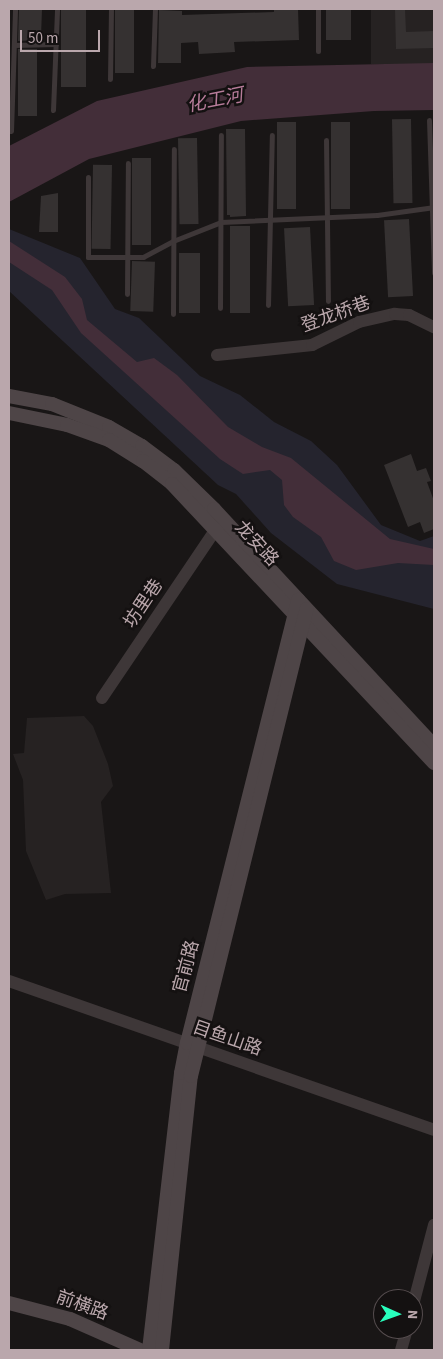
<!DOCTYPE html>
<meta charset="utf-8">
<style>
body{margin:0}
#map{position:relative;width:443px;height:1359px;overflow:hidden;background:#191616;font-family:"Source Sans 3","Noto Sans SC",sans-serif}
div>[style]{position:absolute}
.built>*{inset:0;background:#262222;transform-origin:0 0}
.green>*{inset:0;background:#25242e}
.water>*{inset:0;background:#432e39}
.building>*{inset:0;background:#353131;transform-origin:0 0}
.service>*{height:5px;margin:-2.5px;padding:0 2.5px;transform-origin:2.5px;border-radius:2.5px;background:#3e3738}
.tertiary>*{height:12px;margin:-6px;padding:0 6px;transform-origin:6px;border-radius:6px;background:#3e3738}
.secondary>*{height:14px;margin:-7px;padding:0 7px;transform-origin:7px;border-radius:7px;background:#4e4547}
span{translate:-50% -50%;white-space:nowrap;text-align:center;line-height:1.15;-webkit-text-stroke:5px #141111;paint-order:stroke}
.street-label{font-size:18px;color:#baa7ac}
.water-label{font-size:19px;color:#b77c9a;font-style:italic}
.frame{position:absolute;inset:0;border:10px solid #baa7ac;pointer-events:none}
.north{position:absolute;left:373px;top:1289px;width:50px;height:50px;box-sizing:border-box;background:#141111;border:1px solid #564d4f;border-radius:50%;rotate:92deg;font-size:14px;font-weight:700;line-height:20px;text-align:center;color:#baa7ac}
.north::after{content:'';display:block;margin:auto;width:18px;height:22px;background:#28ffbd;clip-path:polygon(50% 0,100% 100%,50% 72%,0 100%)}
.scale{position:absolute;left:20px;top:30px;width:80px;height:22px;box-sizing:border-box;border:2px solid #baa7ac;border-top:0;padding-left:6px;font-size:15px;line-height:18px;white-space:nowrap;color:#baa7ac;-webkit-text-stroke:4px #141111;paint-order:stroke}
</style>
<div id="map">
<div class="built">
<div style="left:371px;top:9px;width:63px;height:55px"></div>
<div style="clip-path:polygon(84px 716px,93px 726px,108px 764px,113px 786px,101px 802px,111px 893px,65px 894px,46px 900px,26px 851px,23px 780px,13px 754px,24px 753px,27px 718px)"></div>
</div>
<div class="green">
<div style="clip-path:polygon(9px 229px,80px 258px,115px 309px,139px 318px,200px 376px,240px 395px,274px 422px,311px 441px,337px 465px,381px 525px,420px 541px,434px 536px,434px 609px,337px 584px,271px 533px,236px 494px,218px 485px,9px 291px)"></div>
</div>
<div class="water">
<div style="clip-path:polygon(434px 63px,434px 110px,374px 111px,241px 121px,89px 159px,9px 202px,9px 146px,97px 101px,247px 67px)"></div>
<div style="clip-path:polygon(9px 241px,65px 277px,82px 299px,87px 320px,137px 362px,154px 358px,177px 375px,228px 427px,262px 447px,291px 458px,390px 539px,434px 549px,434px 565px,398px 563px,356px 570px,334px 561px,321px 537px,293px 517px,284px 505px,282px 480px,270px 470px,243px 474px,220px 459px,81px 333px,52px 290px,9px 262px)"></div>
</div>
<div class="building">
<div style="clip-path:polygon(19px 9px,42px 9px,41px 37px,37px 37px,37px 40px,18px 41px)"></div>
<div style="left:61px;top:9px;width:25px;height:78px"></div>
<div style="left:115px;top:9px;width:19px;height:64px"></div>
<div style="clip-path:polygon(274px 9px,298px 9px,299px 40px,234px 42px,235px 52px,199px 54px,198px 42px,181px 43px,181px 63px,158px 63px,159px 10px,182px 11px,182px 15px,274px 12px)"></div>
<div style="left:326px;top:9px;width:25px;height:31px"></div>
<div style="clip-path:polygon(395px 9px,405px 9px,406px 32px,434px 31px,434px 48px,396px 49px)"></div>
<div style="left:18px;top:49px;width:19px;height:67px"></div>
<div style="left:411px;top:119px;width:84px;height:19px;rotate:89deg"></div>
<div style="left:277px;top:122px;width:19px;height:87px"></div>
<div style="left:331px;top:122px;width:19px;height:87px"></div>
<div style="clip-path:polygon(226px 129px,245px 129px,246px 216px,230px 217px,230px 215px,227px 215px)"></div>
<div style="left:197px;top:138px;width:86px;height:19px;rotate:89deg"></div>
<div style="left:132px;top:158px;width:19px;height:87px"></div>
<div style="left:112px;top:165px;width:84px;height:19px;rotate:91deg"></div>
<div style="clip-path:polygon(58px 193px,58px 232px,39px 232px,41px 196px)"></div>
<div style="left:409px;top:219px;width:77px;height:25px;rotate:87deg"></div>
<div style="left:230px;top:226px;width:20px;height:87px"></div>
<div style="left:310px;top:227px;width:78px;height:26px;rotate:87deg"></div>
<div style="left:179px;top:253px;width:21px;height:60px"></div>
<div style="left:132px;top:261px;width:23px;height:50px;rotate:2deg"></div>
<div style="clip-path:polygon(411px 454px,417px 471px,426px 468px,431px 481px,427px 482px,434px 501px,434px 529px,424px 533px,420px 522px,408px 527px,384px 465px)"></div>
</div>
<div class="service">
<div style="left:318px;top:9px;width:42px;rotate:90deg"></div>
<div style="left:14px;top:45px;width:42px;rotate:-1.4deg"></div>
<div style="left:153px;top:66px;width:57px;rotate:-88deg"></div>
<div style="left:110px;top:79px;width:70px;rotate:-89.2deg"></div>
<div style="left:53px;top:110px;width:101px;rotate:-87.7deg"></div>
<div style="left:429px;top:120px;width:153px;rotate:88.1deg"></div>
<div style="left:11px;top:131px;width:122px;rotate:-88.1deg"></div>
<div style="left:326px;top:140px;width:161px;rotate:89.3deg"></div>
<div style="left:88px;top:177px;width:80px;rotate:90deg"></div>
<div style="left:88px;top:257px;width:55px"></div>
<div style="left:143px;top:257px;width:34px;rotate:-28deg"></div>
<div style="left:173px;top:241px;width:52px;rotate:-21.6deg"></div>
<div style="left:221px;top:222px;width:156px;rotate:-2.6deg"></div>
<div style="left:377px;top:215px;width:58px;rotate:-8deg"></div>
<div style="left:127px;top:294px;width:131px;rotate:-89.6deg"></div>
<div style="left:268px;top:305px;width:170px;rotate:-88.7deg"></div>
<div style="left:220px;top:308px;width:173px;rotate:-89.7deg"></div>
<div style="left:173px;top:314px;width:165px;rotate:-89.7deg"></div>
</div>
<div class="tertiary">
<div style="left:217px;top:355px;width:96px;rotate:-6deg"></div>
<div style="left:312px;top:345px;width:52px;rotate:-26.1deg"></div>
<div style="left:359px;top:322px;width:37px;rotate:-13deg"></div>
<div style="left:395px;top:314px;width:14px;rotate:4deg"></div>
<div style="left:409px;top:315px;width:28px;rotate:26deg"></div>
<div style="left:102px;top:698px;width:204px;rotate:-56deg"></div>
<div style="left:9px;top:981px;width:450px;rotate:19.3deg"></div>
<div style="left:413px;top:1305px;width:83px;rotate:-75.3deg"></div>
<div style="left:401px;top:1350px;width:22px;rotate:-74deg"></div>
</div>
<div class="secondary">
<div style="left:9px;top:396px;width:44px;rotate:10.5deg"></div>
<div style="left:52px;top:404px;width:61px;rotate:22deg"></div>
<div style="left:109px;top:427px;width:38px;rotate:30deg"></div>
<div style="left:142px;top:446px;width:40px;rotate:37deg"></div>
<div style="left:174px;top:470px;width:56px;rotate:44.3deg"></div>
<div style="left:214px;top:509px;width:323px;rotate:47.1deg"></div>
<div style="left:9px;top:413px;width:59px;rotate:11.7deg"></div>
<div style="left:67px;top:425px;width:45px;rotate:19.7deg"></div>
<div style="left:109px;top:440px;width:40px;rotate:32deg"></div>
<div style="left:143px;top:461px;width:37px;rotate:38deg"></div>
<div style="left:172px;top:484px;width:383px;rotate:46.8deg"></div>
<div style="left:9px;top:1303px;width:63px;rotate:14.7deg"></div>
<div style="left:70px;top:1319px;width:77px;rotate:23.9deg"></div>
<div style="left:149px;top:1350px;width:279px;rotate:-83.4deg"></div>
<div style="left:181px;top:1073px;width:31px;rotate:-79deg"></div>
<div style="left:187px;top:1043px;width:457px;rotate:-75.9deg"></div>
<div style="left:162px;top:1350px;width:276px;rotate:-84deg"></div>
<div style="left:191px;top:1076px;width:481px;rotate:-76.1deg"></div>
</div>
<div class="street-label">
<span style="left:336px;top:315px;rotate:-20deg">登龙桥巷</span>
<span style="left:256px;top:544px;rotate:47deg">龙安路</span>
<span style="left:144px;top:604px;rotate:-56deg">坊里巷</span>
<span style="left:187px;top:967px;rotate:-75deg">官前路</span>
<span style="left:227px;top:1039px;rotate:19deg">目鱼山路</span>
<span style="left:82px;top:1306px;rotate:20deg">前横路</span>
</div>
<div class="water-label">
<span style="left:215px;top:101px;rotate:-11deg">化工河</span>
</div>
<div class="frame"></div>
<div class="north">N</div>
<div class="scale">50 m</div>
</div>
